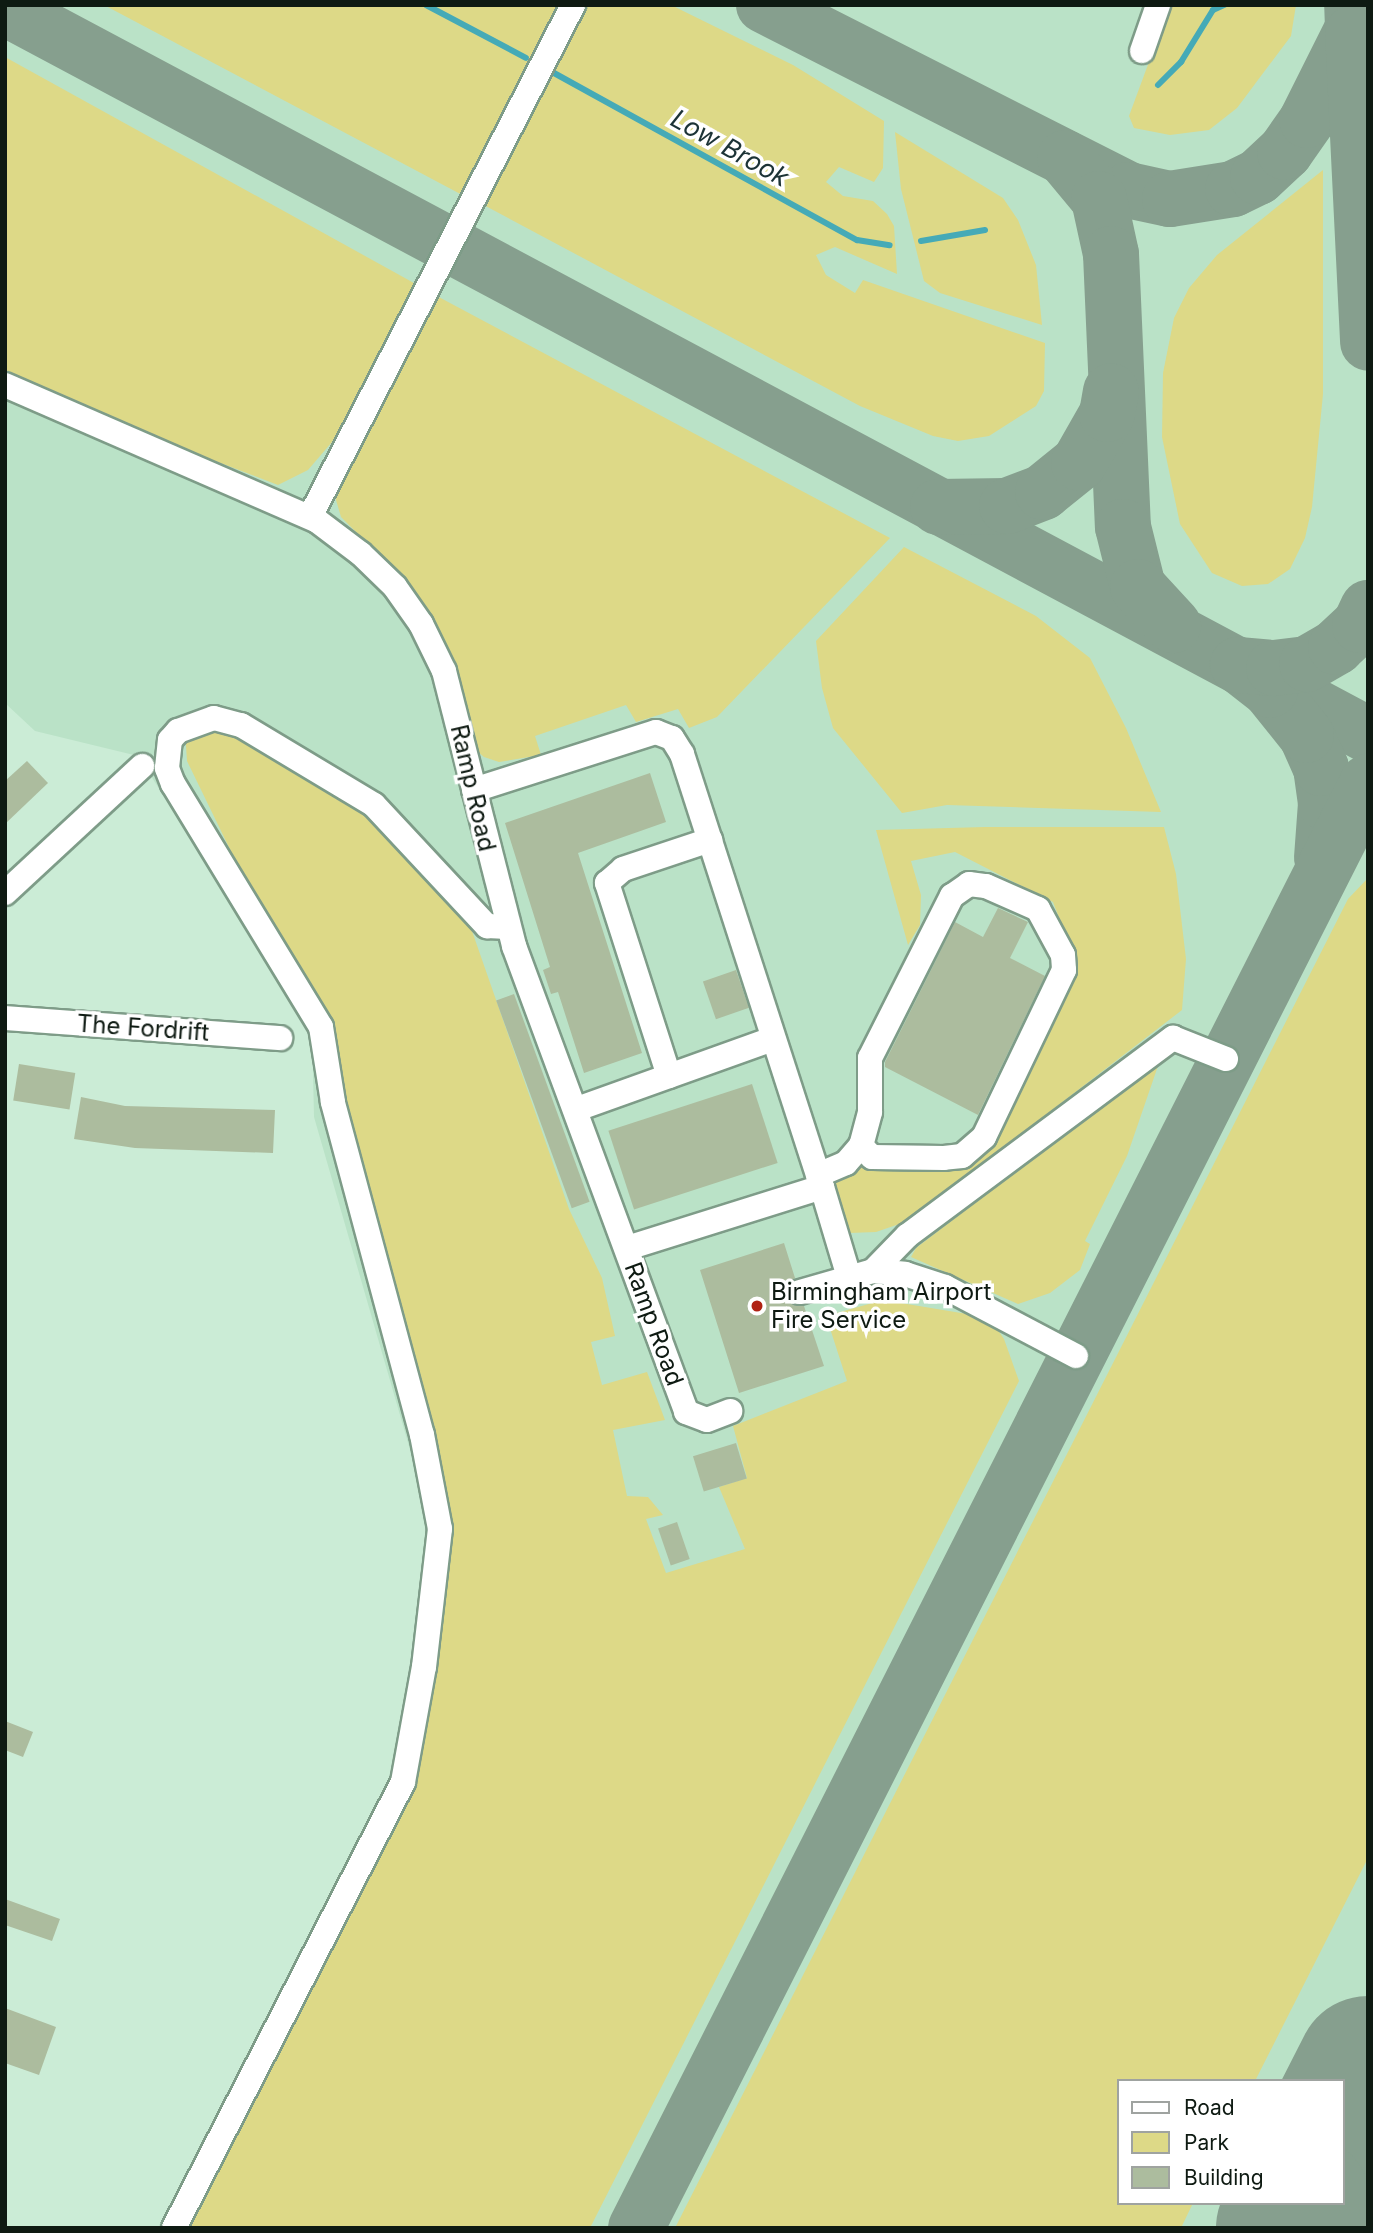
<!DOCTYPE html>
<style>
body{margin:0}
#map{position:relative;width:1373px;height:2233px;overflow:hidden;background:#cbecd6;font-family:Inter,sans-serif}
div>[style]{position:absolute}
.built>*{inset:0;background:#bae2c7}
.green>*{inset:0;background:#ddd987}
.stream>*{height:6px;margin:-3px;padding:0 3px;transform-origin:3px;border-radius:3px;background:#45aab7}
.taxiway>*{height:56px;margin:-28px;padding:0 28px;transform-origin:28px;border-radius:28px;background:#869f8e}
.runway>*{height:142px;margin:-71px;padding:0 71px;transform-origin:71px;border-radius:71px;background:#869f8e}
.building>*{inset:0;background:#acbc9e;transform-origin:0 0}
.roads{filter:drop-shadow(2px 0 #7e9c88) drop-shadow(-2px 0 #7e9c88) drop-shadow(0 2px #7e9c88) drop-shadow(0 -2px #7e9c88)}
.minor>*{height:24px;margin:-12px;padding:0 12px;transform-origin:12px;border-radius:12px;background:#fff}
.dots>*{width:19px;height:19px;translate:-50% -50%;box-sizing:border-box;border:4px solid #fff;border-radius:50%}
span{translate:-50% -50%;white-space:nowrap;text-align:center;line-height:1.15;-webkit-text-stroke:7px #fff;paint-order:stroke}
.street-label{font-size:24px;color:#0e1a12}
.poi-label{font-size:24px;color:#0e1a12}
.left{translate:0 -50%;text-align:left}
.water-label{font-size:26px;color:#1c3336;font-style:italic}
.frame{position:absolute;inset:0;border:7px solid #0e1a12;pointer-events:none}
.legend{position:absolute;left:1117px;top:2079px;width:228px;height:126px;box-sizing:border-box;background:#fff;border:2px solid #9fa3a0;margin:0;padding:9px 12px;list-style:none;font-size:21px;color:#0e1a12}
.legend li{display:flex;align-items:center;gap:14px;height:35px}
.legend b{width:35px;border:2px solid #9fa3a0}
</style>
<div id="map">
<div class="built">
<div style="clip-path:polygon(evenodd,5px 5px,1368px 5px,1368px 2228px,169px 2228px,396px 1771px,421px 1627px,430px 1519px,314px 1117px,312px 1026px,138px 756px,35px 731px,5px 703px,5px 5px,1119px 2081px,1343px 2081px,1343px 2203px,1119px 2203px,1119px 2081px)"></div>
</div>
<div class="green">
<div style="clip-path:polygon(104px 5px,564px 5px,466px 197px)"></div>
<div style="clip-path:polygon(581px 5px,671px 5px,793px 65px,884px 121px,883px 168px,874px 182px,839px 167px,826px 182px,843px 196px,873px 201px,887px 214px,894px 226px,897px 274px,835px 247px,816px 255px,826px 275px,855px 293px,863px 280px,1045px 343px,1044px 391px,1036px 406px,989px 436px,958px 441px,933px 436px,860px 406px,480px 203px)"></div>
<div style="clip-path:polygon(1170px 5px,1296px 5px,1291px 36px,1237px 108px,1209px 130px,1170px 135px,1134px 128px,1129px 116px)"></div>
<div style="clip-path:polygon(5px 57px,423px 288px,332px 442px,308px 470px,278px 485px,181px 448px,5px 370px)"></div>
<div style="clip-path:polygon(895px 132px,1003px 198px,1018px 220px,1036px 265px,1042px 325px,940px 293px,924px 281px,901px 189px)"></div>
<div style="clip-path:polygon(1323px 170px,1323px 394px,1312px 507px,1305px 538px,1290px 569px,1268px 584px,1242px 586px,1212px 573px,1180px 524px,1162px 437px,1163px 373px,1174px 318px,1189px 288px,1217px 255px)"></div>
<div style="clip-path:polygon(435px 295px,890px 538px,717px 717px,689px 728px,678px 709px,636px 722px,626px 705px,535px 736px,541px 755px,499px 762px,484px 757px,476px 750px,467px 718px,369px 545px,341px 517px,336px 500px,336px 483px)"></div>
<div style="clip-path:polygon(904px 547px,1036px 616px,1090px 658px,1126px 728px,1161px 812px,947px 805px,902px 813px,833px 728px,822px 688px,816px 641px)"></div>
<div style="clip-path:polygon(234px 730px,323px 782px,396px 838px,446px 887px,472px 931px,569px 1209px,602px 1278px,615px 1336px,591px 1342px,602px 1385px,647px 1372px,665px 1420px,613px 1430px,627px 1496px,648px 1497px,663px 1515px,646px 1519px,666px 1573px,745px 1549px,719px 1487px,747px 1478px,733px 1426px,847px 1381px,826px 1316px,883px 1300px,973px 1315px,993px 1323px,1004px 1339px,1019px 1381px,590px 2228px,188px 2228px,315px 1982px,410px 1769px,446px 1510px,325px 1023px,241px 872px,187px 761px,185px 731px)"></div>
<div style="clip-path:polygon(985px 827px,1164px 827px,1176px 874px,1186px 959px,1182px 1010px,908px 1221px,876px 1232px,849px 1233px,830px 1178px,856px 1167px,895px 1162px,956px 1162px,1074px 957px,1053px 902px,955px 852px,911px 861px,921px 895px,920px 925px,908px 945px,876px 830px)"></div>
<div style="clip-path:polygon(1368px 878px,1368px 1858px,1255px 2081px,1119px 2081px,1119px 2203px,1193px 2203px,1181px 2228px,675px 2228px,1348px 899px)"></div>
<div style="clip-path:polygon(1159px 1063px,1127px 1156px,1085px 1241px,1090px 1244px,1080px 1270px,1050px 1293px,1018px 1304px,911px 1257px,916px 1248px)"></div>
</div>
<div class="stream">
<div style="left:426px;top:5px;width:113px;rotate:27.9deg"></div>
<div style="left:554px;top:73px;width:346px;rotate:28.9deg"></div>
<div style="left:857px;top:240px;width:33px;rotate:9deg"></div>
<div style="left:1158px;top:85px;width:33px;rotate:-45deg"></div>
<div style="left:1181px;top:62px;width:61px;rotate:-58.4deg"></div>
<div style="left:1213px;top:10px;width:12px;rotate:-24deg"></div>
<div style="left:921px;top:241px;width:65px;rotate:-9.8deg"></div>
</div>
<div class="taxiway">
<div style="left:764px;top:5px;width:408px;rotate:26.9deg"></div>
<div style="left:1128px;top:190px;width:43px;rotate:12.1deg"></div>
<div style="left:1170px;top:199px;width:64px;rotate:-9deg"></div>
<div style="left:1233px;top:189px;width:28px;rotate:-26deg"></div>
<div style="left:1258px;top:177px;width:37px;rotate:-43deg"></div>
<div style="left:1285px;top:152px;width:39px;rotate:-55deg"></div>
<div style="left:1307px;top:120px;width:103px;rotate:-63.4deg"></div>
<div style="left:1353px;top:28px;width:23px;rotate:-92deg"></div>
<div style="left:5px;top:8px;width:1545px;rotate:28.07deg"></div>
<div style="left:1353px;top:33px;width:310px;rotate:87.2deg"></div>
<div style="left:1065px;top:158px;width:53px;rotate:50.3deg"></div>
<div style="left:1099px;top:199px;width:56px;rotate:77.7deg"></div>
<div style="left:1111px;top:254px;width:273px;rotate:87.5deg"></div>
<div style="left:1123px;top:527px;width:62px;rotate:76deg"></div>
<div style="left:1138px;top:587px;width:52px;rotate:47.4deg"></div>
<div style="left:938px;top:507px;width:69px;rotate:-0.8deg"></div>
<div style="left:1007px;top:506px;width:39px;rotate:-21deg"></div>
<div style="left:1043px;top:492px;width:46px;rotate:-38.9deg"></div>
<div style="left:1079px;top:463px;width:56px;rotate:-60.3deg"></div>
<div style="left:1107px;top:414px;width:23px;rotate:-80deg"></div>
<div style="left:1322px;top:858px;width:55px;rotate:-85.8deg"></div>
<div style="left:1326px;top:803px;width:35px;rotate:-98deg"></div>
<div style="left:1321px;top:768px;width:36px;rotate:-114deg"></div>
<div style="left:1306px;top:735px;width:58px;rotate:-128.7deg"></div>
<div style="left:1270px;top:690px;width:41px;rotate:-142deg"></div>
<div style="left:1238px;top:665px;width:36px;rotate:5deg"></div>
<div style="left:1274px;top:668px;width:33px;rotate:-7deg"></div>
<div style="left:1307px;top:664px;width:34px;rotate:-30deg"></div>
<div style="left:1336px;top:647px;width:33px;rotate:-43deg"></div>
<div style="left:1360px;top:625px;width:19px;rotate:-65deg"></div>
<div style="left:1337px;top:2203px;width:26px;rotate:72deg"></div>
<div style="left:636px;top:2228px;width:1621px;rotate:-63.15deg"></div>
</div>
<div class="runway">
<div style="left:1343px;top:2116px;width:55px;rotate:-63deg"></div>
<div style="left:1287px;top:2228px;width:28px;rotate:-64deg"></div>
</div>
<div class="building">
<div style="clip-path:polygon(27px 761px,48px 783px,5px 824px,5px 781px)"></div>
<div style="clip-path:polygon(650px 773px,666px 822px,578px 853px,642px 1053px,584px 1073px,558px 992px,551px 994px,543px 970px,550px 967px,505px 823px)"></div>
<div style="clip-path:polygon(998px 908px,1028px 922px,1010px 958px,1045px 976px,978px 1115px,885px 1067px,885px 1062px,955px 922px,983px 937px)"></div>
<div style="left:736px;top:970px;width:40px;height:35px;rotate:71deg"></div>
<div style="left:514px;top:994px;width:221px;height:19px;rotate:70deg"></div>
<div style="left:19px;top:1064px;width:57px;height:37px;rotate:9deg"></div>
<div style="left:752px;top:1084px;width:83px;height:151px;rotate:72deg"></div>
<div style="clip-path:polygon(81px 1097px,125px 1106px,275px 1110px,273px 1153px,135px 1148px,74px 1139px)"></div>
<div style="clip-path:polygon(784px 1243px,795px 1278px,786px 1288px,786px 1297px,796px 1306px,804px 1306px,824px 1366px,739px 1393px,700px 1270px)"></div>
<div style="left:736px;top:1443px;width:37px;height:45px;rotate:73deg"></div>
<div style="left:677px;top:1522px;width:39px;height:20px;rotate:71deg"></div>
<div style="clip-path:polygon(5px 1721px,33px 1732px,23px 1757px,5px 1750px)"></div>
<div style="clip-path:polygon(5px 1899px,60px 1919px,52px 1941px,5px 1925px)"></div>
<div style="clip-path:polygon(5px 2008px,56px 2027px,39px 2075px,5px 2063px)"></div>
</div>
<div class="roads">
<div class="minor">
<div style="left:1142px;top:51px;width:49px;rotate:-70.8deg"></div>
<div style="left:5px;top:385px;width:339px;rotate:23.5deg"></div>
<div style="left:316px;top:520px;width:56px;rotate:37.1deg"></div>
<div style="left:361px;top:554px;width:47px;rotate:44.1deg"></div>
<div style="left:395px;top:587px;width:45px;rotate:54.9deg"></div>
<div style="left:421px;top:624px;width:52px;rotate:63.9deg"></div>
<div style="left:444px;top:671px;width:284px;rotate:75.7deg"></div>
<div style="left:514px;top:946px;width:497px;rotate:69.7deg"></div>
<div style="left:686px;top:1412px;width:22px;rotate:21deg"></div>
<div style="left:707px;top:1420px;width:25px;rotate:-21deg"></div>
<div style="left:310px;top:517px;width:576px;rotate:-62.81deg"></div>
<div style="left:474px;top:790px;width:191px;rotate:-17.7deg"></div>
<div style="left:656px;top:732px;width:17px;rotate:21deg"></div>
<div style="left:672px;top:738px;width:19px;rotate:58deg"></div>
<div style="left:682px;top:754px;width:455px;rotate:72.1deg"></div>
<div style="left:822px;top:1187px;width:204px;rotate:162.6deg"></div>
<div style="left:5px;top:893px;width:187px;rotate:-42.8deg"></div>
<div style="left:5px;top:1018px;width:276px;rotate:4.2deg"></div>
<div style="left:669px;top:1076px;width:203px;rotate:-107.8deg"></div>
<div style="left:607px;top:883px;width:21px;rotate:-41deg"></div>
<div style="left:623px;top:869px;width:92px;rotate:-18.4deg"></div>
<div style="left:577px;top:1109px;width:208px;rotate:-19.7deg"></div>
<div style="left:818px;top:1175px;width:30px;rotate:-23deg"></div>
<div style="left:846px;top:1163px;width:23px;rotate:-49deg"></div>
<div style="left:861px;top:1146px;width:35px;rotate:-75deg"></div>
<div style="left:870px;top:1112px;width:54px;rotate:-90deg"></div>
<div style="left:870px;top:1058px;width:182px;rotate:-63.2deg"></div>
<div style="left:952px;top:896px;width:21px;rotate:-35deg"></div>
<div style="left:969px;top:884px;width:17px;rotate:7deg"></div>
<div style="left:986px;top:886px;width:57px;rotate:23.9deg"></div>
<div style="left:1038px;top:909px;width:52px;rotate:61.5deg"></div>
<div style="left:1063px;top:955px;width:15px;rotate:86deg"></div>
<div style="left:1064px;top:970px;width:185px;rotate:115.6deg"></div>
<div style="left:984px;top:1137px;width:29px;rotate:139deg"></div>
<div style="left:962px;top:1156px;width:18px;rotate:174deg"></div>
<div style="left:944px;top:1158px;width:72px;rotate:-179.2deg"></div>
<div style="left:872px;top:1157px;width:16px;rotate:-135deg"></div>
<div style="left:822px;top:1187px;width:94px;rotate:73.3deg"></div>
<div style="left:873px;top:1271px;width:49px;rotate:-45.8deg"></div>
<div style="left:907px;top:1236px;width:332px;rotate:-36.7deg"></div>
<div style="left:1173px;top:1038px;width:57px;rotate:21.6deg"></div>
<div style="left:800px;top:1292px;width:76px;rotate:-16deg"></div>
<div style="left:873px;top:1271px;width:32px;rotate:5deg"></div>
<div style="left:905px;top:1274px;width:42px;rotate:18deg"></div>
<div style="left:945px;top:1287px;width:148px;rotate:27.8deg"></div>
<div style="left:174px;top:2228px;width:501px;rotate:-62.82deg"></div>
<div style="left:403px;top:1782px;width:117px;rotate:-79.7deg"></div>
<div style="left:424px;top:1667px;width:139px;rotate:-83.4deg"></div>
<div style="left:440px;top:1529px;width:96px;rotate:-100.8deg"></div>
<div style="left:422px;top:1435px;width:345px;rotate:-105deg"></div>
<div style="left:333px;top:1102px;width:76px;rotate:-99.1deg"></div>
<div style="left:321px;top:1027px;width:285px;rotate:-121.3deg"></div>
<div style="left:173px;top:784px;width:17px;rotate:-111deg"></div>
<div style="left:167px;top:768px;width:28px;rotate:-84deg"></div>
<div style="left:170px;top:740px;width:12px;rotate:-48deg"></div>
<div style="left:178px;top:731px;width:38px;rotate:-20deg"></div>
<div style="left:214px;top:718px;width:28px;rotate:15deg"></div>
<div style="left:241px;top:725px;width:155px;rotate:31deg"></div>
<div style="left:374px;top:805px;width:166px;rotate:47deg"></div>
<div style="left:487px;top:926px;width:21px;rotate:3deg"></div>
</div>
</div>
<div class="dots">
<div style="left:757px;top:1306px;background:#b02113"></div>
</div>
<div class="street-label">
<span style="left:473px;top:788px;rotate:77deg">Ramp Road</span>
<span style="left:143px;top:1028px;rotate:4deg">The Fordrift</span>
<span style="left:654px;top:1324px;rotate:70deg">Ramp Road</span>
</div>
<div class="poi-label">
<span class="left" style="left:771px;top:1306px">Birmingham Airport<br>Fire Service</span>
</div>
<div class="water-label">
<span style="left:730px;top:148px;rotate:29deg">Low Brook</span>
</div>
<div class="frame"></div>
<ul class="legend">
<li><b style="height:9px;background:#fff"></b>Road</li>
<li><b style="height:19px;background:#ddd987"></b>Park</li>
<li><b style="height:19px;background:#acbc9e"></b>Building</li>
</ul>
</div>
